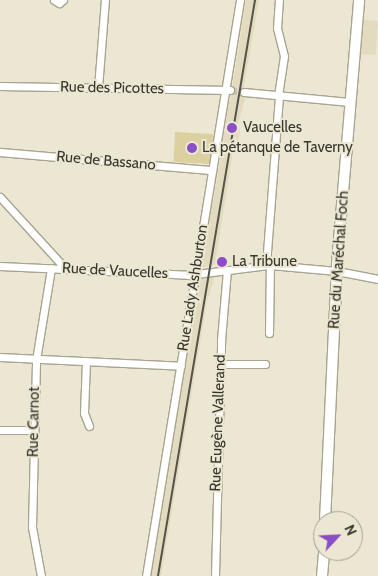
<!DOCTYPE html>
<meta charset="utf-8">
<style>
body{margin:0}
#map{position:relative;width:378px;height:576px;overflow:hidden;background:#ece7d2;font-family:Cabin,sans-serif}
div>[style]{position:absolute}
.built>*{inset:0;background:#e2dbbf;transform-origin:0 0}
.green>*{inset:0;background:#dcd0a1;transform-origin:0 0}
.street-tunnel>*{height:7px;margin-top:-3.5px;transform-origin:0;background:repeating-linear-gradient(90deg,#c8c4b1 0 7px,transparent 0 10.5px)}
.roads{filter:drop-shadow(1px 0 #a8a490) drop-shadow(-1px 0 #a8a490) drop-shadow(0 1px #a8a490) drop-shadow(0 -1px #a8a490)}
.street>*{height:7px;margin:-3.5px;padding:0 3.5px;transform-origin:3.5px;border-radius:3.5px;background:#fff}
.secondary>*{height:10px;margin:-5px;padding:0 5px;transform-origin:5px;border-radius:5px;background:#fff}
.rail>*{height:2px;margin:-1px;padding:0 1px;transform-origin:1px;border-radius:1px;background:#555349}
.dots>*{width:14px;height:14px;translate:-50% -50%;box-sizing:border-box;border:2px solid #ece7d2;border-radius:50%}
span{translate:-50% -50%;white-space:nowrap;text-align:center;line-height:1.15;-webkit-text-stroke:4px #ece7d2;paint-order:stroke}
.street-label{font-size:15px;color:#38362e}
.poi-label{font-size:15px;color:#38362e}
.left{translate:0 -50%;text-align:left}
.north{position:absolute;left:313px;top:511px;width:50px;height:50px;box-sizing:border-box;background:#ece7d2;border:1px solid #a4a090;border-radius:50%;rotate:65deg;font-size:14px;font-weight:700;line-height:20px;text-align:center;color:#38362e}
.north::after{content:'';display:block;margin:auto;width:18px;height:22px;background:#8c4ec4;clip-path:polygon(50% 0,100% 100%,50% 72%,0 100%)}
</style>
<div id="map">
<div class="built">
<div style="clip-path:polygon(246px 0,259px 0,244px 86px,244px 95px,246px 95px,237px 128px,240px 129px,237px 151px,233px 151px,215px 265px,201px 268px,223px 144px,219px 143px,221px 131px,225px 131px,227px 115px,224px 114px,227px 101px,230px 101px)"></div>
<div style="left:362px;top:20px;width:16px;height:34px;rotate:4deg"></div>
<div style="clip-path:polygon(215px 276px,207px 301px,161px 576px,149px 576px,200px 278px)"></div>
</div>
<div class="green">
<div style="left:175px;top:132px;width:38px;height:30px;rotate:3deg"></div>
</div>
<div class="street-tunnel">
<div style="left:230px;top:90px;width:14px;rotate:8deg"></div>
</div>
<div class="roads">
<div class="street">
<div style="left:54px;top:0;width:6px;rotate:31deg"></div>
<div style="left:59px;top:3px;width:5px;rotate:-37deg"></div>
<div style="left:0;top:86px;width:230px;rotate:1deg"></div>
<div style="left:98px;top:88px;width:88px;rotate:-85.5deg"></div>
<div style="left:244px;top:92px;width:106px;rotate:5.4deg"></div>
<div style="left:278px;top:96px;width:40px;rotate:-81.5deg"></div>
<div style="left:284px;top:56px;width:29px;rotate:-104deg"></div>
<div style="left:277px;top:28px;width:28px;rotate:-86deg"></div>
<div style="left:0;top:152px;width:213px;rotate:4.9deg"></div>
<div style="left:0;top:197px;width:95px;rotate:47.6deg"></div>
<div style="left:266px;top:265px;width:169px;rotate:-85.6deg"></div>
<div style="left:0;top:266px;width:188px;rotate:2.7deg"></div>
<div style="left:188px;top:275px;width:83px;rotate:-7deg"></div>
<div style="left:270px;top:265px;width:67px;rotate:5.1deg"></div>
<div style="left:337px;top:271px;width:42px;rotate:11deg"></div>
<div style="left:269px;top:333px;width:68px;rotate:-89.2deg"></div>
<div style="left:0;top:357px;width:181px;rotate:2.8deg"></div>
<div style="left:86px;top:361px;width:52px;rotate:92.2deg"></div>
<div style="left:84px;top:413px;width:14px;rotate:69deg"></div>
<div style="left:220px;top:364px;width:45px"></div>
<div style="left:0;top:430px;width:34px"></div>
<div style="left:41px;top:576px;width:50px;rotate:-100.4deg"></div>
<div style="left:32px;top:527px;width:167px;rotate:-88.6deg"></div>
<div style="left:36px;top:360px;width:93px;rotate:-80.7deg"></div>
<div style="left:146px;top:576px;width:584px;rotate:-80.73deg"></div>
<div style="left:215px;top:576px;width:236px;rotate:-88.5deg"></div>
<div style="left:221px;top:340px;width:70px;rotate:-85.1deg"></div>
</div>
<div class="secondary">
<div style="left:325px;top:521px;width:257px;rotate:-87.3deg"></div>
<div style="left:337px;top:264px;width:265px;rotate:-85.2deg"></div>
<div style="left:322px;top:576px;width:25px;rotate:-85deg"></div>
</div>
</div>
<div class="rail">
<div style="left:158px;top:576px;width:584px;rotate:-80.44deg"></div>
</div>
<div class="dots">
<div style="left:232px;top:128px;background:#8c4ec4"></div>
<div style="left:192px;top:148px;background:#8c4ec4"></div>
<div style="left:222px;top:262px;background:#8c4ec4"></div>
</div>
<div class="street-label">
<span style="left:112px;top:88px;rotate:1deg">Rue des Picottes</span>
<span style="left:106px;top:161px;rotate:5deg">Rue de Bassano</span>
<span style="left:339px;top:260px;rotate:-86deg">Rue du Maréchal Foch</span>
<span style="left:115px;top:271px;rotate:3deg">Rue de Vaucelles</span>
<span style="left:193px;top:288px;rotate:-81deg">Rue Lady Ashburton</span>
<span style="left:34px;top:422px;rotate:-89deg">Rue Carnot</span>
<span style="left:218px;top:423px;rotate:-88deg">Rue Eugène Vallerand</span>
</div>
<div class="poi-label">
<span class="left" style="left:243px;top:128px">Vaucelles</span>
<span class="left" style="left:202px;top:148px">La pétanque de Taverny</span>
<span class="left" style="left:232px;top:262px">La Tribune</span>
</div>
<div class="north">N</div>
</div>
